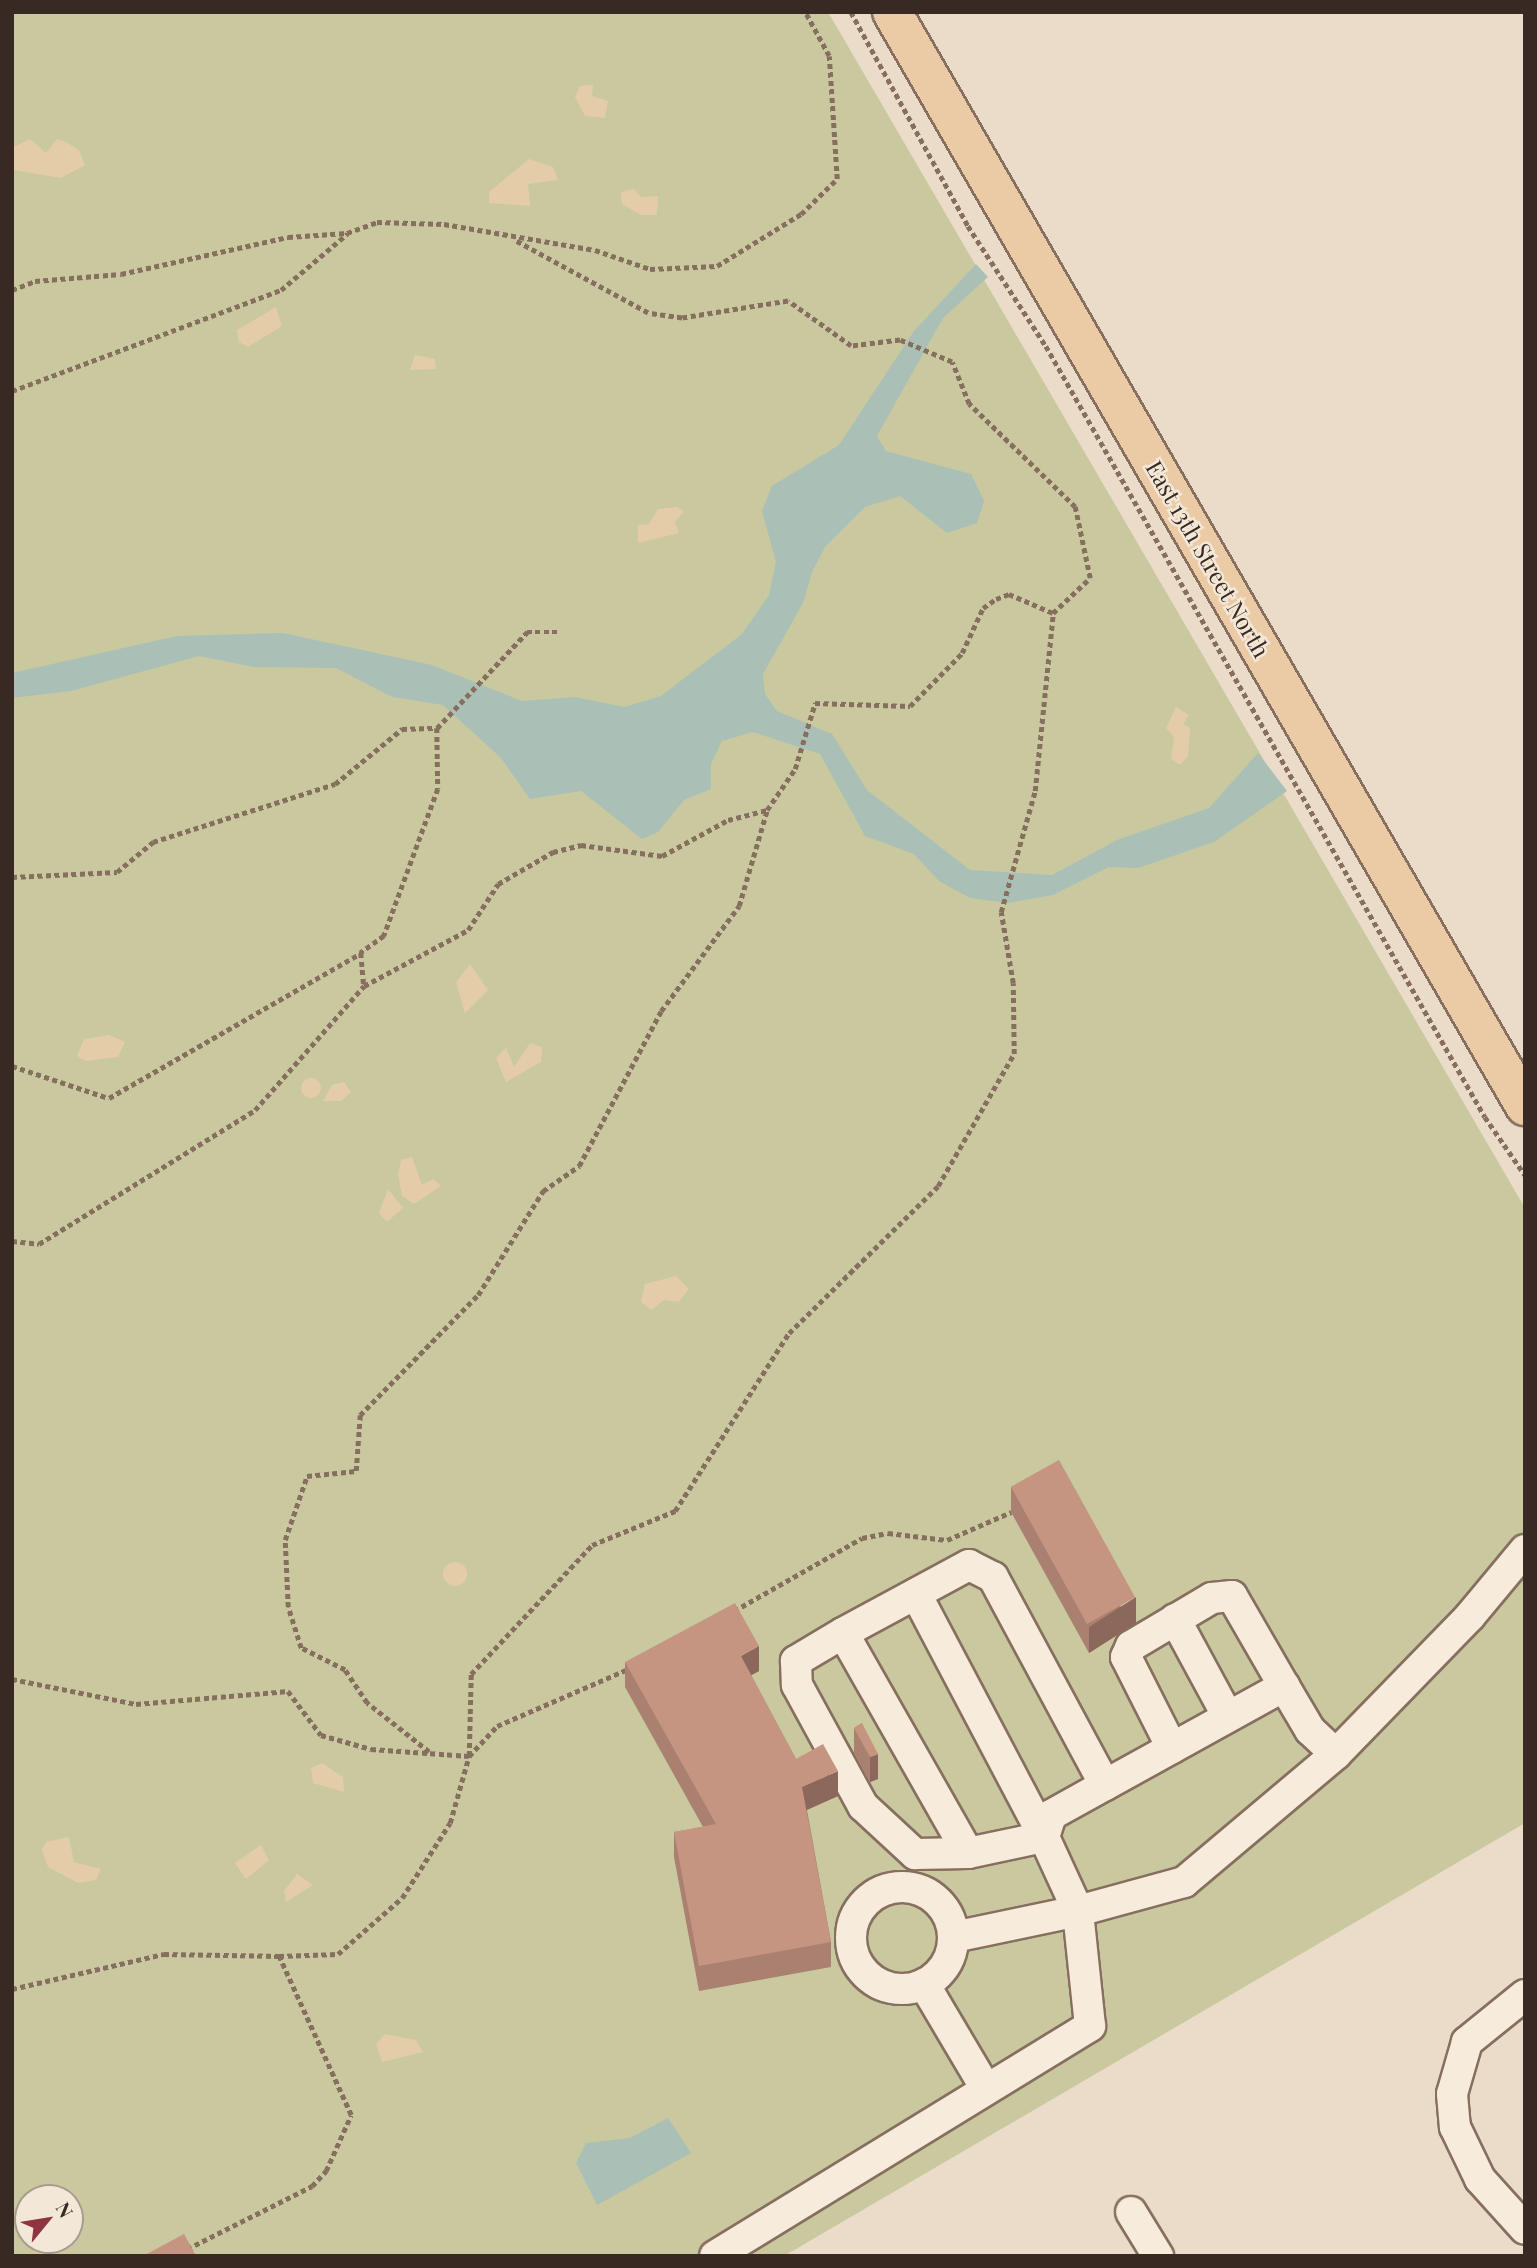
<!DOCTYPE html>
<style>
body{margin:0}
#map{position:relative;width:1537px;height:2268px;overflow:hidden;background:#ebdcc9;font-family:"Playfair Display",serif}
div>[style]{position:absolute}
.green>*{inset:0;background:#c9c89e}
.sand>*{inset:0;background:#e5cca9}
.round{border-radius:50%}
.water>*{inset:0;background:#aac0b6}
.path>*{height:4.5px;margin-top:-2.25px;transform-origin:0;background:repeating-linear-gradient(90deg,#876f5f 0 5px,transparent 0 8.5px)}
.roads{filter:drop-shadow(2px 0 #876f5f) drop-shadow(-2px 0 #876f5f) drop-shadow(0 2px #876f5f) drop-shadow(0 -2px #876f5f)}
.minor>*{height:30px;margin:-15px;padding:0 15px;transform-origin:15px;border-radius:15px;background:#f7ebdc}
.minor>.ring{margin:-15px;padding:0;box-sizing:content-box;background:none;border:30px solid #f7ebdc;border-radius:50%}
.major>*{height:38px;margin:-19px;padding:0 19px;transform-origin:19px;border-radius:19px;background:#ebcba5}
.wall>*{inset:0;background:#aa8070}
.shaded-wall>*{inset:0;background:#8b685b}
.building>*{inset:0;background:#c69582;transform-origin:0 0}
span{translate:-50% -50%;white-space:nowrap;text-align:center;line-height:1.15;-webkit-text-stroke:5px #f3e8d8;paint-order:stroke}
.street-label{font-size:23px;color:#382922}
.frame{position:absolute;inset:0;border:14px solid #382922;pointer-events:none}
.north{position:absolute;left:14px;top:2184px;width:70px;height:70px;box-sizing:border-box;background:#f3e8d8;border:2px solid #a89c8f;border-radius:50%;rotate:60deg;font-size:19px;font-weight:700;line-height:28px;text-align:center;color:#382922}
.north::after{content:'';display:block;margin:auto;width:24px;height:32px;background:#913442;clip-path:polygon(50% 0,100% 100%,50% 72%,0 100%)}
</style>
<div id="map">
<div class="green">
<div style="clip-path:polygon(evenodd,12px 12px,828px 12px,1525px 1208px,1525px 1823px,784px 2256px,12px 2256px,12px 12px,28px 2198px,70px 2198px,70px 2240px,28px 2240px,28px 2198px)"></div>
</div>
<div class="sand">
<div style="clip-path:polygon(593px 85px,592px 96px,608px 101px,605px 118px,585px 116px,575px 97px,580px 86px)"></div>
<div style="clip-path:polygon(30px 139px,46px 153px,57px 139px,66px 142px,79px 150px,85px 165px,61px 178px,14px 170px,12px 148px)"></div>
<div style="clip-path:polygon(529px 159px,553px 167px,558px 180px,528px 184px,530px 206px,489px 203px,489px 192px)"></div>
<div style="clip-path:polygon(634px 189px,641px 197px,658px 196px,657px 215px,641px 215px,622px 204px,621px 192px)"></div>
<div style="clip-path:polygon(276px 307px,282px 326px,248px 347px,239px 342px,237px 330px)"></div>
<div style="clip-path:polygon(415px 355px,435px 359px,436px 369px,410px 370px)"></div>
<div style="clip-path:polygon(677px 507px,684px 511px,675px 522px,679px 533px,638px 543px,638px 525px,649px 524px,658px 509px)"></div>
<div style="clip-path:polygon(1176px 707px,1189px 715px,1183px 724px,1190px 728px,1188px 756px,1180px 765px,1171px 759px,1174px 737px,1166px 728px)"></div>
<div style="clip-path:polygon(470px 964px,488px 990px,465px 1013px,456px 982px)"></div>
<div style="clip-path:polygon(109px 1035px,125px 1042px,118px 1057px,86px 1061px,77px 1056px,84px 1039px)"></div>
<div style="clip-path:polygon(530px 1043px,542px 1047px,541px 1062px,506px 1082px,496px 1058px,506px 1048px,514px 1067px)"></div>
<div class="round" style="left:301px;top:1078px;width:20px;height:20px"></div>
<div style="clip-path:polygon(344px 1082px,351px 1092px,341px 1101px,323px 1101px,332px 1085px)"></div>
<div style="clip-path:polygon(412px 1157px,422px 1185px,433px 1179px,441px 1186px,414px 1204px,402px 1196px,398px 1174px,401px 1160px)"></div>
<div style="clip-path:polygon(388px 1189px,403px 1208px,387px 1222px,379px 1213px)"></div>
<div style="clip-path:polygon(676px 1276px,689px 1289px,679px 1302px,664px 1300px,651px 1310px,641px 1302px,645px 1284px)"></div>
<div class="round" style="left:443px;top:1562px;width:24px;height:24px"></div>
<div style="clip-path:polygon(322px 1763px,343px 1777px,344px 1792px,313px 1783px,311px 1768px)"></div>
<div style="clip-path:polygon(69px 1837px,74px 1862px,101px 1869px,96px 1880px,78px 1883px,48px 1867px,42px 1850px,46px 1842px)"></div>
<div style="clip-path:polygon(261px 1845px,269px 1860px,246px 1879px,235px 1863px)"></div>
<div style="clip-path:polygon(297px 1874px,313px 1885px,286px 1902px,284px 1891px)"></div>
<div style="clip-path:polygon(385px 2034px,416px 2040px,423px 2052px,382px 2062px,376px 2044px)"></div>
</div>
<div class="water">
<div style="clip-path:polygon(976px 264px,988px 277px,943px 318px,877px 436px,886px 451px,971px 474px,984px 501px,977px 523px,947px 533px,900px 496px,865px 507px,825px 547px,812px 572px,803px 603px,763px 674px,765px 694px,777px 711px,832px 734px,867px 790px,970px 870px,1052px 875px,1117px 840px,1209px 808px,1258px 753px,1287px 791px,1214px 842px,1138px 868px,1109px 867px,1053px 895px,1008px 903px,970px 898px,939px 881px,914px 854px,865px 836px,820px 754px,753px 732px,722px 741px,711px 764px,711px 789px,684px 800px,658px 832px,642px 839px,581px 791px,530px 799px,501px 758px,443px 705px,392px 697px,336px 668px,254px 667px,199px 656px,71px 691px,12px 698px,12px 673px,177px 636px,283px 633px,432px 665px,522px 701px,575px 697px,624px 707px,661px 696px,742px 634px,769px 595px,776px 562px,762px 511px,772px 486px,839px 445px,914px 331px)"></div>
<div style="clip-path:polygon(668px 2118px,691px 2153px,597px 2205px,576px 2163px,586px 2143px,630px 2138px)"></div>
</div>
<div class="path">
<div style="left:851px;top:12px;width:244px;rotate:61.3deg"></div>
<div style="left:968px;top:226px;width:143px;rotate:57deg"></div>
<div style="left:1046px;top:346px;width:887px;rotate:60.34deg"></div>
<div style="left:1485px;top:1117px;width:70px;rotate:55.4deg"></div>
<div style="left:12px;top:290px;width:25px;rotate:-21deg"></div>
<div style="left:35px;top:281px;width:86px;rotate:-4.7deg"></div>
<div style="left:121px;top:274px;width:171px;rotate:-12.5deg"></div>
<div style="left:288px;top:237px;width:59px;rotate:-3.9deg"></div>
<div style="left:347px;top:233px;width:32px;rotate:-20deg"></div>
<div style="left:377px;top:222px;width:67px;rotate:1.7deg"></div>
<div style="left:444px;top:224px;width:153px;rotate:9.8deg"></div>
<div style="left:595px;top:250px;width:58px;rotate:19.1deg"></div>
<div style="left:650px;top:269px;width:67px;rotate:-2.6deg"></div>
<div style="left:717px;top:266px;width:99px;rotate:-31.8deg"></div>
<div style="left:801px;top:214px;width:50px;rotate:-44.2deg"></div>
<div style="left:837px;top:179px;width:123px;rotate:-93.7deg"></div>
<div style="left:829px;top:56px;width:50px;rotate:-118.6deg"></div>
<div style="left:12px;top:391px;width:287px;rotate:-20.6deg"></div>
<div style="left:281px;top:290px;width:87px;rotate:-40.3deg"></div>
<div style="left:437px;top:728px;width:132px;rotate:-46.8deg"></div>
<div style="left:527px;top:632px;width:31px"></div>
<div style="left:12px;top:877px;width:105px;rotate:-2.7deg"></div>
<div style="left:117px;top:872px;width:47px;rotate:-39.8deg"></div>
<div style="left:153px;top:842px;width:191px;rotate:-17.7deg"></div>
<div style="left:335px;top:784px;width:87px;rotate:-39.4deg"></div>
<div style="left:402px;top:729px;width:35px;rotate:-2deg"></div>
<div style="left:437px;top:728px;width:61px;rotate:89.1deg"></div>
<div style="left:438px;top:789px;width:157px;rotate:110.2deg"></div>
<div style="left:384px;top:936px;width:29px;rotate:144deg"></div>
<div style="left:361px;top:953px;width:33px;rotate:85deg"></div>
<div style="left:364px;top:986px;width:118px;rotate:-28.3deg"></div>
<div style="left:468px;top:930px;width:55px;rotate:-56.9deg"></div>
<div style="left:498px;top:884px;width:64px;rotate:-30.2deg"></div>
<div style="left:553px;top:852px;width:29px;rotate:-14deg"></div>
<div style="left:581px;top:845px;width:82px;rotate:7.7deg"></div>
<div style="left:662px;top:856px;width:75px;rotate:-28.6deg"></div>
<div style="left:728px;top:820px;width:40px;rotate:-14.4deg"></div>
<div style="left:767px;top:810px;width:50px;rotate:-55.7deg"></div>
<div style="left:795px;top:769px;width:69px;rotate:-73.1deg"></div>
<div style="left:815px;top:703px;width:95px;rotate:1.8deg"></div>
<div style="left:910px;top:706px;width:74px;rotate:-45.5deg"></div>
<div style="left:962px;top:653px;width:50px;rotate:-65deg"></div>
<div style="left:983px;top:608px;width:16px;rotate:-35deg"></div>
<div style="left:996px;top:599px;width:14px;rotate:-21deg"></div>
<div style="left:1009px;top:594px;width:48px;rotate:23.4deg"></div>
<div style="left:1053px;top:613px;width:51px;rotate:-43.4deg"></div>
<div style="left:1090px;top:578px;width:73px;rotate:-101.9deg"></div>
<div style="left:1075px;top:507px;width:148px;rotate:-135.8deg"></div>
<div style="left:969px;top:404px;width:45px;rotate:-112deg"></div>
<div style="left:952px;top:362px;width:56px;rotate:-157.1deg"></div>
<div style="left:900px;top:340px;width:49px;rotate:173deg"></div>
<div style="left:851px;top:346px;width:77px;rotate:-144.5deg"></div>
<div style="left:788px;top:301px;width:107px;rotate:170.9deg"></div>
<div style="left:682px;top:318px;width:34px;rotate:-172deg"></div>
<div style="left:648px;top:313px;width:153px;rotate:-151.4deg"></div>
<div style="left:12px;top:1066px;width:102px;rotate:18.3deg"></div>
<div style="left:109px;top:1098px;width:291px;rotate:-29.9deg"></div>
<div style="left:12px;top:1241px;width:27px;rotate:6deg"></div>
<div style="left:39px;top:1244px;width:254px;rotate:-31.8deg"></div>
<div style="left:255px;top:1110px;width:165px;rotate:-48.7deg"></div>
<div style="left:734px;top:1611px;width:147px;rotate:-29.7deg"></div>
<div style="left:862px;top:1538px;width:26px;rotate:-11deg"></div>
<div style="left:888px;top:1533px;width:59px;rotate:6.8deg"></div>
<div style="left:947px;top:1540px;width:70px;rotate:-23.6deg"></div>
<div style="left:12px;top:1679px;width:126px;rotate:11.4deg"></div>
<div style="left:136px;top:1704px;width:153px;rotate:-4.9deg"></div>
<div style="left:288px;top:1691px;width:55px;rotate:53.1deg"></div>
<div style="left:321px;top:1735px;width:52px;rotate:15.6deg"></div>
<div style="left:371px;top:1749px;width:98px;rotate:4.1deg"></div>
<div style="left:469px;top:1756px;width:82px;rotate:-88.6deg"></div>
<div style="left:471px;top:1674px;width:177px;rotate:-46.8deg"></div>
<div style="left:592px;top:1545px;width:90px;rotate:-22.3deg"></div>
<div style="left:675px;top:1511px;width:211px;rotate:-57.4deg"></div>
<div style="left:789px;top:1333px;width:209px;rotate:-44.6deg"></div>
<div style="left:938px;top:1186px;width:152px;rotate:-60.1deg"></div>
<div style="left:1014px;top:1054px;width:71px;rotate:-90.8deg"></div>
<div style="left:1013px;top:983px;width:72px;rotate:-99.6deg"></div>
<div style="left:1001px;top:912px;width:126px;rotate:-74.3deg"></div>
<div style="left:1035px;top:791px;width:179px;rotate:-84.2deg"></div>
<div style="left:429px;top:1752px;width:79px;rotate:-141.7deg"></div>
<div style="left:367px;top:1703px;width:40px;rotate:-124deg"></div>
<div style="left:345px;top:1670px;width:49px;rotate:-153.4deg"></div>
<div style="left:301px;top:1648px;width:43px;rotate:-107.6deg"></div>
<div style="left:288px;top:1607px;width:67px;rotate:-92.6deg"></div>
<div style="left:285px;top:1540px;width:68px;rotate:-71deg"></div>
<div style="left:307px;top:1476px;width:49px;rotate:-5.8deg"></div>
<div style="left:356px;top:1471px;width:56px;rotate:-85.9deg"></div>
<div style="left:360px;top:1415px;width:168px;rotate:-45.5deg"></div>
<div style="left:478px;top:1295px;width:123px;rotate:-58deg"></div>
<div style="left:543px;top:1191px;width:44px;rotate:-34.8deg"></div>
<div style="left:579px;top:1166px;width:175px;rotate:-62.1deg"></div>
<div style="left:661px;top:1011px;width:131px;rotate:-53.4deg"></div>
<div style="left:739px;top:906px;width:100px;rotate:-73.7deg"></div>
<div style="left:12px;top:1989px;width:156px;rotate:-13deg"></div>
<div style="left:164px;top:1954px;width:115px;rotate:1deg"></div>
<div style="left:187px;top:2249px;width:140px;rotate:-26.7deg"></div>
<div style="left:312px;top:2186px;width:21px;rotate:-47deg"></div>
<div style="left:326px;top:2171px;width:61px;rotate:-65.9deg"></div>
<div style="left:351px;top:2115px;width:175px;rotate:-114.4deg"></div>
<div style="left:279px;top:1956px;width:59px;rotate:-1.9deg"></div>
<div style="left:338px;top:1954px;width:85px;rotate:-41.2deg"></div>
<div style="left:402px;top:1898px;width:89px;rotate:-57.4deg"></div>
<div style="left:450px;top:1823px;width:70px;rotate:-74.2deg"></div>
<div style="left:469px;top:1756px;width:41px;rotate:-47deg"></div>
<div style="left:497px;top:1726px;width:143px;rotate:-23.5deg"></div>
</div>
<div class="roads">
<div class="minor">
<div style="left:916px;top:1594px;width:275px;rotate:62.2deg"></div>
<div style="left:1175px;top:1619px;width:111px;rotate:61.6deg"></div>
<div style="left:843px;top:1633px;width:55px;rotate:149.2deg"></div>
<div style="left:796px;top:1661px;width:24px;rotate:88deg"></div>
<div style="left:797px;top:1685px;width:138px;rotate:61.4deg"></div>
<div style="left:863px;top:1806px;width:71px;rotate:42.7deg"></div>
<div style="left:915px;top:1854px;width:53px;rotate:-1.1deg"></div>
<div style="left:968px;top:1853px;width:78px;rotate:-11.9deg"></div>
<div style="left:1044px;top:1837px;width:81px;rotate:65.3deg"></div>
<div style="left:1078px;top:1911px;width:127px;rotate:168.2deg"></div>
<div style="left:1172px;top:1748px;width:102px;rotate:-116.8deg"></div>
<div style="left:1126px;top:1657px;width:12px;rotate:-66deg"></div>
<div style="left:1131px;top:1646px;width:94px;rotate:-30.7deg"></div>
<div style="left:1212px;top:1598px;width:20px;rotate:-6deg"></div>
<div style="left:1232px;top:1596px;width:104px;rotate:60deg"></div>
<div style="left:1044px;top:1837px;width:23px;rotate:-72deg"></div>
<div style="left:1051px;top:1815px;width:62px;rotate:-29.1deg"></div>
<div style="left:968px;top:1853px;width:253px;rotate:-119.6deg"></div>
<div style="left:843px;top:1633px;width:143px;rotate:-28.4deg"></div>
<div style="left:969px;top:1565px;width:27px;rotate:27deg"></div>
<div style="left:993px;top:1577px;width:236px;rotate:61.7deg"></div>
<div style="left:1105px;top:1785px;width:205px;rotate:-28.9deg"></div>
<div style="left:1284px;top:1686px;width:51px;rotate:59.4deg"></div>
<div style="left:1310px;top:1730px;width:35px;rotate:43deg"></div>
<div class="ring" style="left:851px;top:1887px;width:72px;height:72px"></div>
<div style="left:924px;top:1984px;width:120px;rotate:59.4deg"></div>
<div style="left:1525px;top:1995px;width:75px;rotate:141deg"></div>
<div style="left:1467px;top:2042px;width:54px;rotate:106.1deg"></div>
<div style="left:1452px;top:2094px;width:33px;rotate:85deg"></div>
<div style="left:1455px;top:2127px;width:58px;rotate:64.3deg"></div>
<div style="left:1480px;top:2179px;width:67px;rotate:48deg"></div>
<div style="left:1131px;top:2212px;width:52px;rotate:58.5deg"></div>
<div style="left:715px;top:2256px;width:440px;rotate:-31.5deg"></div>
<div style="left:1090px;top:2026px;width:116px;rotate:-96deg"></div>
<div style="left:1078px;top:1911px;width:110px;rotate:-15.3deg"></div>
<div style="left:1184px;top:1882px;width:199px;rotate:-40.1deg"></div>
<div style="left:1336px;top:1754px;width:192px;rotate:-45.8deg"></div>
<div style="left:1470px;top:1616px;width:86px;rotate:-50.2deg"></div>
</div>
<div class="major">
<div style="left:892px;top:12px;width:1264px;rotate:59.95deg"></div>
</div>
</div>
<div class="wall">
<div style="clip-path:polygon(1011px 1487px,1136px 1623px,1089px 1653px,1011px 1512px)"></div>
<div style="clip-path:polygon(625px 1662px,759px 1671px,751px 1675px,796px 1759px,838px 1796px,807px 1810px,831px 1942px,831px 1967px,699px 1991px,674px 1857px,674px 1832px,703px 1827px,625px 1687px)"></div>
<div style="clip-path:polygon(862px 1723px,878px 1779px,870px 1782px,854px 1753px,854px 1728px)"></div>
</div>
<div class="shaded-wall">
<div style="clip-path:polygon(1136px 1597px,1136px 1623px,1089px 1653px,1089px 1627px)"></div>
<div style="clip-path:polygon(759px 1646px,759px 1671px,741px 1681px,741px 1656px)"></div>
<div style="clip-path:polygon(878px 1754px,878px 1779px,870px 1782px,870px 1757px)"></div>
<div style="clip-path:polygon(838px 1771px,838px 1796px,802px 1812px,802px 1787px)"></div>
</div>
<div class="building">
<div style="left:1059px;top:1460px;width:157px;height:55px;rotate:61deg"></div>
<div style="clip-path:polygon(735px 1603px,759px 1646px,741px 1656px,796px 1759px,823px 1744px,838px 1771px,802px 1787px,831px 1942px,699px 1966px,674px 1832px,716px 1824px,625px 1662px)"></div>
<div style="clip-path:polygon(862px 1723px,878px 1754px,870px 1757px,854px 1728px)"></div>
<div style="clip-path:polygon(184px 2234px,196px 2256px,143px 2256px)"></div>
</div>
<div class="street-label">
<span style="left:1208px;top:559px;rotate:60deg">East 13th Street North</span>
</div>
<div class="frame"></div>
<div class="north">N</div>
</div>
